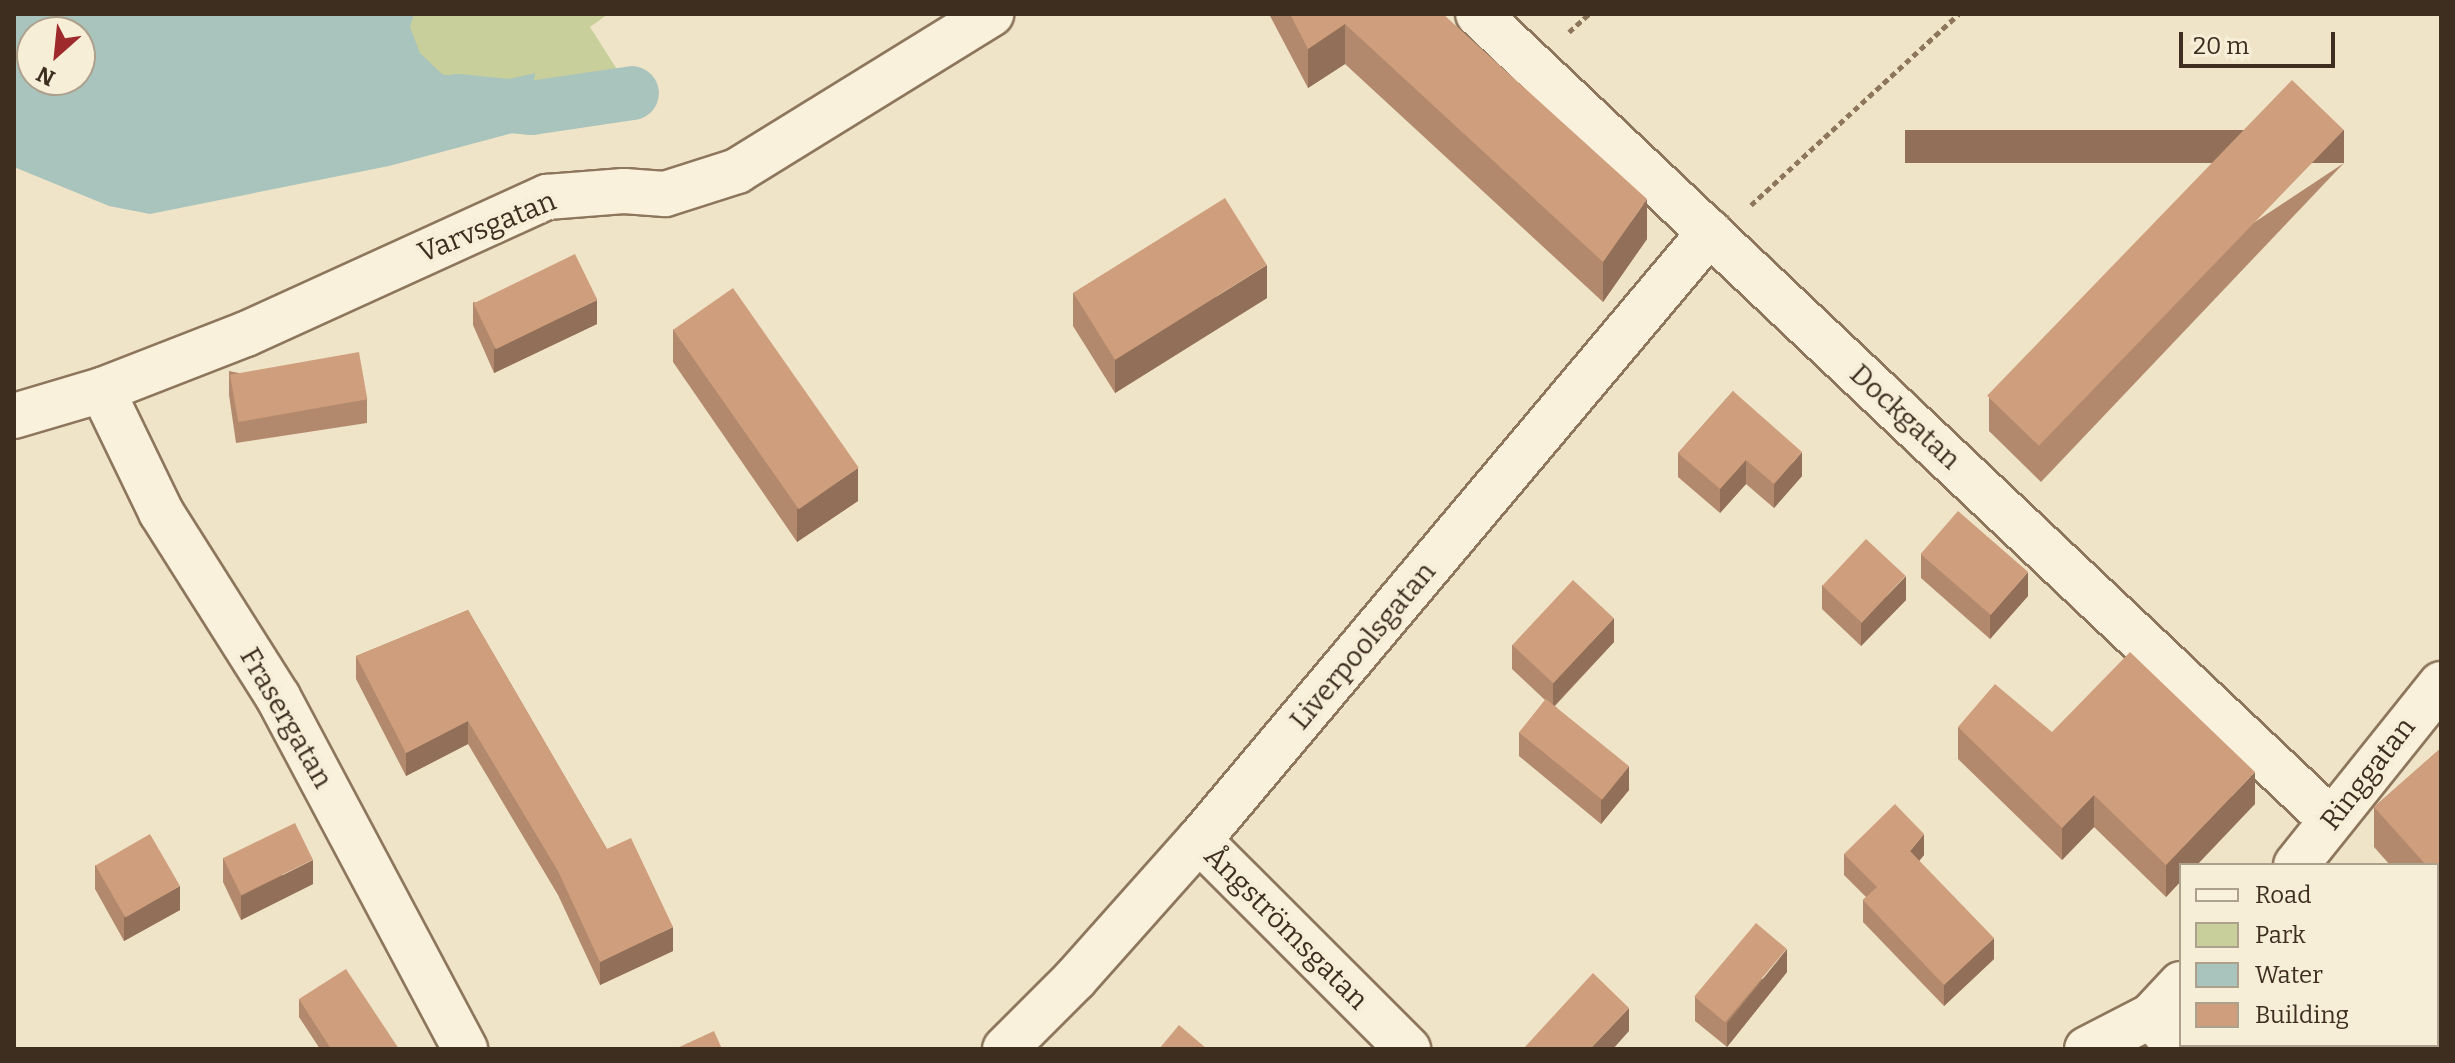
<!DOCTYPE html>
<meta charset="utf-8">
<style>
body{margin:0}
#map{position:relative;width:2455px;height:1063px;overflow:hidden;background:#f0e4c8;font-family:Bitter,serif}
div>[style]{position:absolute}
.green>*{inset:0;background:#c9cf9b}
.water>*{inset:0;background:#a9c4bc}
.canal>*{height:54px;margin:-27px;padding:0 27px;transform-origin:27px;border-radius:27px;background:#a9c4bc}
.path>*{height:5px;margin-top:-2.5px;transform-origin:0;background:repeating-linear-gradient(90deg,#8d765c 0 6px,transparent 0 10px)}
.roads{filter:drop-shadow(2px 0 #8d765c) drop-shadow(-2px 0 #8d765c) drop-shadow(0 2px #8d765c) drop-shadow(0 -2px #8d765c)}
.street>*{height:44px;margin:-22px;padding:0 22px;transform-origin:22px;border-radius:22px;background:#faf1dc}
.wall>*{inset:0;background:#b2896c}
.shaded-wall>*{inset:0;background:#916f58;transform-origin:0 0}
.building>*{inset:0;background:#cf9f7d;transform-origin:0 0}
span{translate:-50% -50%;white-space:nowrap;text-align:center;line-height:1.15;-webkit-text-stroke:7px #f7eed8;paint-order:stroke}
.street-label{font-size:28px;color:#3d2e20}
.frame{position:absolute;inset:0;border:16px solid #3d2e20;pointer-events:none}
.legend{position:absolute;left:2179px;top:863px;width:260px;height:184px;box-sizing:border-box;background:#f7eed8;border:2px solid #ada18e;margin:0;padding:10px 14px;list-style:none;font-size:24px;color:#3d2e20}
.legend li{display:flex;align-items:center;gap:16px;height:40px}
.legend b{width:40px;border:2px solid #ada18e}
.north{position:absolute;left:16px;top:16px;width:80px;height:80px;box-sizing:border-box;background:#f7eed8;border:2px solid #ada18e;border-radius:50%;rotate:207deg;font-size:22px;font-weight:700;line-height:32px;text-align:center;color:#3d2e20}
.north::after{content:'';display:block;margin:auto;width:28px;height:36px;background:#9e2a2b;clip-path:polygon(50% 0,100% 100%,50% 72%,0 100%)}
.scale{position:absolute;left:2179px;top:32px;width:156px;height:36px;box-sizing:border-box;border:4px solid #3d2e20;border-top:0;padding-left:10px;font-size:24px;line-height:28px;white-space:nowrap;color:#3d2e20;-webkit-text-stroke:6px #f7eed8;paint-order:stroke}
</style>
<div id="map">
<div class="green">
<div style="clip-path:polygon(175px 14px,608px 14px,590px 27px,632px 93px,531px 108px)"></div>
</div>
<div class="water">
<div style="clip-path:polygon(evenodd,14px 14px,414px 14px,410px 27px,420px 53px,442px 74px,487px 84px,535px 73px,531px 108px,550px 123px,389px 166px,150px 214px,109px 206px,14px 167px,14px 14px,32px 32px,80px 32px,80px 80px,32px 80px,32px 32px)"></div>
</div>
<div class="canal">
<div style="left:457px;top:101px;width:74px;rotate:5.4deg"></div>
<div style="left:531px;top:108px;width:102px;rotate:-8.4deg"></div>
</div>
<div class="path">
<div style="left:1569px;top:32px;width:27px;rotate:-42deg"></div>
<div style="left:1751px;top:205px;width:282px;rotate:-42.6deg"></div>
</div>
<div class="roads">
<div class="street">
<div style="left:1478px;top:14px;width:1174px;rotate:43.38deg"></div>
<div style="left:102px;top:390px;width:136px;rotate:64.2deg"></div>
<div style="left:161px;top:512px;width:219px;rotate:57.7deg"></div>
<div style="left:278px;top:697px;width:399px;rotate:62deg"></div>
<div style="left:14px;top:416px;width:92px;rotate:-16.5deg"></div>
<div style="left:102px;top:390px;width:155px;rotate:-21.3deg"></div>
<div style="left:246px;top:334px;width:331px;rotate:-24.5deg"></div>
<div style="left:547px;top:197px;width:77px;rotate:-4.5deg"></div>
<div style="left:624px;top:191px;width:41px;rotate:4.2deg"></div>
<div style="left:665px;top:194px;width:76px;rotate:-17.7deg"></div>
<div style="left:737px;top:171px;width:299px;rotate:-31.7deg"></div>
<div style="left:1199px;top:840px;width:296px;rotate:45deg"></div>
<div style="left:2296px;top:865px;width:232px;rotate:-51.3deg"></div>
<div style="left:2151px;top:1016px;width:43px;rotate:49.7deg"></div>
<div style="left:1005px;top:1049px;width:99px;rotate:-45deg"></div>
<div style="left:1075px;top:979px;width:186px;rotate:-48.3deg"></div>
<div style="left:1199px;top:840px;width:794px;rotate:-49.95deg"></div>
<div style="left:2087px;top:1049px;width:72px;rotate:-27.3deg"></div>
<div style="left:2151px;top:1016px;width:44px;rotate:-46.8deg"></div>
</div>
</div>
<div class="wall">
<div style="clip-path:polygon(1269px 14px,1443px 14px,1647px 239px,1603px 302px,1345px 64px,1308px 88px)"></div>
<div style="clip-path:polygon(2344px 163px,2041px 482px,1989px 431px,1989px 398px)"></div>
<div style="clip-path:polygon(1073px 293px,1267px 298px,1115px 393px,1073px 326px)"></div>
<div style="clip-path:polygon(473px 302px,597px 324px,494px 373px,473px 325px)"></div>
<div style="clip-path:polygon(673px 329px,858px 501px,797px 542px,673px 362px)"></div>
<div style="clip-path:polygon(229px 371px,367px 399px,367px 423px,236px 443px,229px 395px)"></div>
<div style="clip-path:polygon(1733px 391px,1802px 476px,1774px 508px,1746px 484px,1720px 513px,1678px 477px,1678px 453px)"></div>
<div style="clip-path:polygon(1921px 554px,2028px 596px,1990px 639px,1921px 578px)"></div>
<div style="clip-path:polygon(1822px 585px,1906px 600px,1861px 646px,1822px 609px)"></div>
<div style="clip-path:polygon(468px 610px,607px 849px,673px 951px,600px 985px,558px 895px,468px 744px,406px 776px,356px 679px,356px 656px)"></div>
<div style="clip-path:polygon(1614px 642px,1555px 706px,1629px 790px,1601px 824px,1519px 756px,1519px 733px,1545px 700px,1512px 669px,1512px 645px)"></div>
<div style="clip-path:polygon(1958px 727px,2052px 732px,2255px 804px,2181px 865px,2181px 881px,2166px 897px,2094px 827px,2062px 860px,1958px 759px)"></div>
<div style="clip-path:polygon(2441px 748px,2441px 922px,2437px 917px,2437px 865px,2390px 865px,2374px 847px,2374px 807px)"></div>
<div style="clip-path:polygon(1844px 854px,1924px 855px,1919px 861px,1994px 959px,1944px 1006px,1863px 922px,1863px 900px,1866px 897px,1844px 875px)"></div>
<div style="clip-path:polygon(223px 858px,313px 884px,241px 920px,223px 882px)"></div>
<div style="clip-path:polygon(95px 865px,180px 910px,124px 941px,95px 889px)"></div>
<div style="clip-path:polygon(1787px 972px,1727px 1047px,1695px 1021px,1695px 997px)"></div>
<div style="clip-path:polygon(299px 999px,399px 1049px,320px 1049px,299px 1017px)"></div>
</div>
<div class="shaded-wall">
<div style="clip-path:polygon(1345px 24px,1345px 64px,1308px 88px,1308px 49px)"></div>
<div style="left:2344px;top:130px;width:33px;height:439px;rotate:90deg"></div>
<div style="clip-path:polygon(1647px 199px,1647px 239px,1603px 302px,1603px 262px)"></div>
<div style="clip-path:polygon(1267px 265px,1267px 298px,1115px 393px,1115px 360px)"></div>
<div style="clip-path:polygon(597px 300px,597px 324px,494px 373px,494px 349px)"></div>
<div style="clip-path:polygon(1802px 452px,1802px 476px,1774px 508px,1774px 484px)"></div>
<div style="clip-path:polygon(1746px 460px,1746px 484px,1720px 513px,1720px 489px)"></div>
<div style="clip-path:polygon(858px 468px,858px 501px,797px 542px,797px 509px)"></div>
<div style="clip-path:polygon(2028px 572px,2028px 596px,1990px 639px,1990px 615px)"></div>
<div style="clip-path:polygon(1906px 576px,1906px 600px,1861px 646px,1861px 623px)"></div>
<div style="clip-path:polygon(1614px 618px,1614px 642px,1553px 707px,1553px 683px)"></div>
<div style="clip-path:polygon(468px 721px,468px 744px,406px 776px,406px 753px)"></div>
<div style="clip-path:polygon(1629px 766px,1629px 790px,1601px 824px,1601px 800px)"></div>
<div style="clip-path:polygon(2255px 772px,2255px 804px,2197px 865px,2181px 865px,2181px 881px,2166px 897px,2166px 865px)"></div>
<div style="clip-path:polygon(2094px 795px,2094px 827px,2062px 860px,2062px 828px)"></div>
<div style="clip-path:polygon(1924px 834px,1924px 855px,1910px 872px,1910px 851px)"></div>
<div style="clip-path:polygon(313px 860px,313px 884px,241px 920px,241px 896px)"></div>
<div style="clip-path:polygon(180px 886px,180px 910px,124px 941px,124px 917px)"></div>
<div style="clip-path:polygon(673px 927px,673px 951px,600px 985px,600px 962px)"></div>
<div style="clip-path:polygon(1994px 938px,1994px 959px,1944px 1006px,1944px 985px)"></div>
<div style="clip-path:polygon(1787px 949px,1787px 972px,1727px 1047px,1727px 1023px)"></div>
<div style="clip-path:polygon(1629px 1008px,1629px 1031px,1613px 1049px,1590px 1049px)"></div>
</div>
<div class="building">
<div style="clip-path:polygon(1290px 14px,1443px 14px,1647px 199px,1603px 262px,1345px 24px,1308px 49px)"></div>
<div style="left:2292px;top:80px;width:72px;height:439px;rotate:44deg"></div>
<div style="left:1225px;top:198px;width:79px;height:179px;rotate:58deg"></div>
<div style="left:575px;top:254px;width:51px;height:113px;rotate:64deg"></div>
<div style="left:733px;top:288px;width:219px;height:73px;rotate:55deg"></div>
<div style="left:359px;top:352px;width:48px;height:131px;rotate:80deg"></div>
<div style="clip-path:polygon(1733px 391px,1802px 452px,1774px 484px,1746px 460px,1720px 489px,1678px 453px)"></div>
<div style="left:1958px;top:511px;width:93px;height:57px;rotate:41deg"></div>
<div style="left:1866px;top:539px;width:54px;height:64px;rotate:43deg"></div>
<div style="left:1573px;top:580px;width:56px;height:89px;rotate:43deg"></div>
<div style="clip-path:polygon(468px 610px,607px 849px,631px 838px,673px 927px,600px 962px,558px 871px,468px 721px,406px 753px,356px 656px)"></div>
<div style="clip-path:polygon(2130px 652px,2255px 772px,2166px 865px,2094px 795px,2062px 828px,1958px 727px,1995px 684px,2052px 732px)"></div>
<div style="left:1546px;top:699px;width:107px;height:43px;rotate:39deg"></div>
<div style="clip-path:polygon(2441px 748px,2441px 882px,2437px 877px,2437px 865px,2426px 865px,2374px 807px)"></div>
<div style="clip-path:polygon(1895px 804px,1924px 834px,1910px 851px,1994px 938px,1944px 985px,1863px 900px,1877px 887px,1844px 854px)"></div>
<div style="left:295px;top:823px;width:41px;height:80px;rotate:64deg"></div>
<div style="left:150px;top:834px;width:60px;height:63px;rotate:60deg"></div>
<div style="left:1756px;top:923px;width:40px;height:96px;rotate:40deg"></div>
<div style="clip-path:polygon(346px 969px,399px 1049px,331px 1049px,299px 999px)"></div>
<div style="clip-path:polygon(1593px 973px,1629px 1008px,1590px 1049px,1523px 1049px)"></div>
<div style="clip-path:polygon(1179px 1025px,1207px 1049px,1159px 1049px)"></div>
<div style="clip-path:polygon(714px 1031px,722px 1049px,675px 1049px)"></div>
</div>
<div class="street-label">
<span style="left:487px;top:227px;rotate:-22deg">Varvsgatan</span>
<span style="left:1905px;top:417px;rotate:43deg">Dockgatan</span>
<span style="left:1363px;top:646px;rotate:-50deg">Liverpoolsgatan</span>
<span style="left:286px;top:718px;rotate:60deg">Frasergatan</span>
<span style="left:2368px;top:774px;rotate:-52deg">Ringgatan</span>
<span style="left:1286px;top:928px;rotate:45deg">Ångströmsgatan</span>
</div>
<div class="frame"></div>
<ul class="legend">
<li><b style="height:10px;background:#faf1dc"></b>Road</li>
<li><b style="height:22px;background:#c9cf9b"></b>Park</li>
<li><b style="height:22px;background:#a9c4bc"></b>Water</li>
<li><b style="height:22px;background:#cf9f7d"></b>Building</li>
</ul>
<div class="north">N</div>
<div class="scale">20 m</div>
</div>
